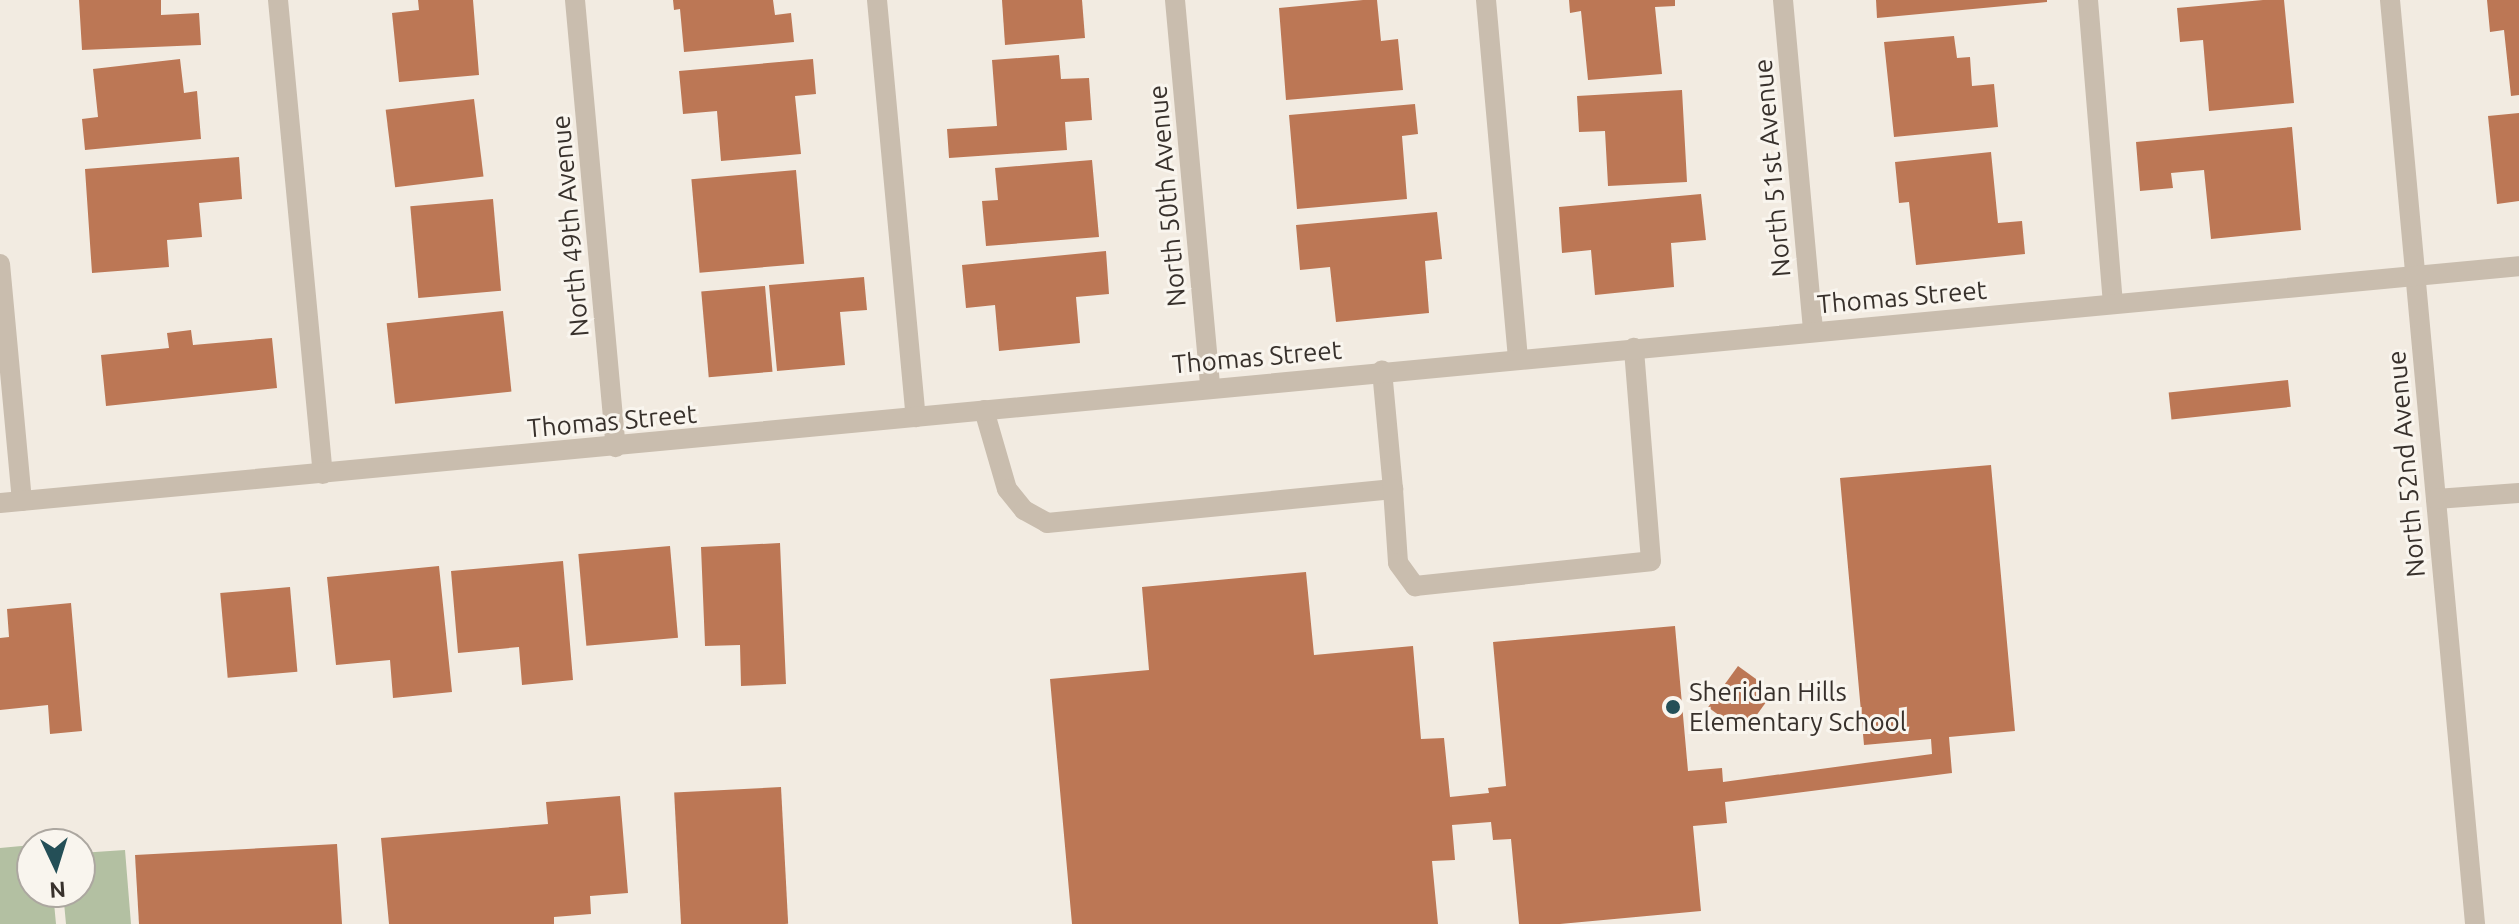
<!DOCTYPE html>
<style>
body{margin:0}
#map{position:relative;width:2519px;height:924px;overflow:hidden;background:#f2ebe1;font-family:Ubuntu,sans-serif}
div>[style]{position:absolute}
.green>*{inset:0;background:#b3c0a2}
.building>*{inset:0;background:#bc7755;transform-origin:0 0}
.minor>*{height:20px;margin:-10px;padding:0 10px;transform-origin:10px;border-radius:10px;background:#c9bdae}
.dots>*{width:22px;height:22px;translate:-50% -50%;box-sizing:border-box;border:4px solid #f9f5ee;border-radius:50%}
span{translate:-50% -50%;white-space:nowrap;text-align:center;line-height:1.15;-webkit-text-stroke:6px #f9f5ee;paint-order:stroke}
.street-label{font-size:26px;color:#38312c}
.poi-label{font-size:26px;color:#38312c}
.left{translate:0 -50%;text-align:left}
.north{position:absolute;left:16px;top:828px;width:80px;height:80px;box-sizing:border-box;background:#f9f5ee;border:2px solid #aca7a0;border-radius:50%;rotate:176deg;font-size:22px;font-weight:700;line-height:32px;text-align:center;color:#38312c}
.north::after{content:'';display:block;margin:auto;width:28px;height:36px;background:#244f57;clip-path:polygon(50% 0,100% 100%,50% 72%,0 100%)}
</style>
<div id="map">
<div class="green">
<div style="clip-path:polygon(32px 845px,32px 892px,53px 892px,56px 924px,0 924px,0 848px)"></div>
<div style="clip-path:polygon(125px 850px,131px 924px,66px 924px,63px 892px,80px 892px,80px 853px)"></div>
</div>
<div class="building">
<div style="clip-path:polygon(79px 0,161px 0,161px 15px,199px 13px,201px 45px,82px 50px)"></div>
<div style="clip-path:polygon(418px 0,473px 0,479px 75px,399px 82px,392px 13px,419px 10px)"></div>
<div style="clip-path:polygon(673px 0,773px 0,775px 15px,791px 13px,794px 42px,684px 52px,680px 9px,674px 10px)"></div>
<div style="clip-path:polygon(1002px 0,1082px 0,1085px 38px,1005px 45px)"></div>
<div style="clip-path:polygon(1363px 0,1377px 0,1381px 41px,1398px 39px,1403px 90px,1286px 100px,1279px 8px)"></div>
<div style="clip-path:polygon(1569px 0,1675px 0,1675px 6px,1655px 7px,1662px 74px,1588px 80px,1581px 11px,1570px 13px)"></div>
<div style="clip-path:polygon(1876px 0,2047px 0,2047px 2px,1877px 18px)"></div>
<div style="clip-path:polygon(2263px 0,2284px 0,2294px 103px,2209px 111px,2203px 40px,2180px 42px,2177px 8px)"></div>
<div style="clip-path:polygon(2487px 0,2519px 0,2519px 95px,2511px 96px,2504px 30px,2490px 32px)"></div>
<div style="clip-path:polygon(1954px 36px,1957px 58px,1970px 57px,1972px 86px,1994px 84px,1998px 127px,1894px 137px,1884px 42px)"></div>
<div style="clip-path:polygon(1059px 55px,1061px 79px,1089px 78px,1092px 120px,1065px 122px,1067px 150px,949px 158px,947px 129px,997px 126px,992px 60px)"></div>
<div style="clip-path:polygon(180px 59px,184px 93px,197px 91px,201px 139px,85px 150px,82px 119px,98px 117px,93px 69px)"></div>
<div style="clip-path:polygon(813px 59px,816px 94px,795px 96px,801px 154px,721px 161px,717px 111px,683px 114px,679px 71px)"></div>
<div style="clip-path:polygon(1682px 90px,1687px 182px,1608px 186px,1605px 131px,1579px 132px,1577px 96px)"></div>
<div style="left:474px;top:99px;width:78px;height:89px;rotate:83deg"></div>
<div style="clip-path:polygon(1415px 104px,1418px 134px,1402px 136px,1407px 199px,1297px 209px,1289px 115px)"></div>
<div style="clip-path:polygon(2519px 113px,2519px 201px,2497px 204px,2488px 116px)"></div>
<div style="clip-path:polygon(2292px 127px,2301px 230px,2211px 239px,2204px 170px,2171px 173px,2173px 188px,2140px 191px,2136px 142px)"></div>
<div style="clip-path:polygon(1991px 152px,1998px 223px,2022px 221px,2025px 254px,1916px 265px,1909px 202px,1899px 203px,1895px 162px)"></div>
<div style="clip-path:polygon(239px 157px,242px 199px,199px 203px,202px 237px,167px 240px,169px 267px,92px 273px,85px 169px)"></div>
<div style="clip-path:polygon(1092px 160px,1099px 237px,986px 246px,982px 201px,998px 200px,995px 168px)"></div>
<div style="left:796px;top:170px;width:94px;height:105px;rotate:85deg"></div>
<div style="clip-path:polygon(1701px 194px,1706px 240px,1671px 243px,1674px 287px,1595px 295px,1591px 250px,1562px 253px,1559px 207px)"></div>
<div style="left:493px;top:199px;width:92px;height:83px;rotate:85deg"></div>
<div style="clip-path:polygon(1437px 212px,1442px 259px,1425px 261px,1429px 313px,1336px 322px,1330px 267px,1300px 270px,1296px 225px)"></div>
<div style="clip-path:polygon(1106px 251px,1109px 294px,1076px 297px,1080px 343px,999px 351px,995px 305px,966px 308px,962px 265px)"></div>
<div style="clip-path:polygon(864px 277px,867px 310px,840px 312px,845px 365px,777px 371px,769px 285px)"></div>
<div style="left:765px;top:286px;width:86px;height:64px;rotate:85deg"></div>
<div style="left:503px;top:311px;width:81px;height:117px;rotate:84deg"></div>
<div style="clip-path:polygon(191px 330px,193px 345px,272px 338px,277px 388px,106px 406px,101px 355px,169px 348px,167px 333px)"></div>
<div style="left:2288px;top:380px;width:27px;height:120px;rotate:84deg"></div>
<div style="clip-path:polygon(1991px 465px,2015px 731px,1949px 737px,1952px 773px,1725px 802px,1727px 823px,1693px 826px,1701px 911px,1560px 924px,1519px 924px,1511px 839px,1493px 840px,1491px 822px,1452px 825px,1455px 860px,1432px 861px,1438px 924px,1072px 924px,1050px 679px,1149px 670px,1142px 587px,1306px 572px,1314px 655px,1413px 646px,1421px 739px,1444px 738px,1450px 797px,1489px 793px,1488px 788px,1506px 786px,1493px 642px,1675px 626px,1688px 771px,1722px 768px,1723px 782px,1932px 754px,1931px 739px,1864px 745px,1840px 478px)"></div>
<div style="clip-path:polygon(780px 543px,786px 684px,741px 686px,740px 645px,705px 646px,701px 547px)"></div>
<div style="left:670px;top:546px;width:92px;height:92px;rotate:85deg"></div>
<div style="clip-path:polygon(563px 561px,573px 680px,522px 685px,519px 647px,458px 653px,451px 571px)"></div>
<div style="clip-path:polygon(439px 566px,452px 692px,393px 698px,390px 660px,336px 665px,327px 577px)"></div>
<div style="left:290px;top:587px;width:85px;height:70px;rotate:85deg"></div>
<div style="clip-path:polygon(71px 603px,82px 731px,50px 734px,48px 705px,0 710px,0 638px,9px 637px,7px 609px)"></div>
<div style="left:1738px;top:666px;width:44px;height:51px;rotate:36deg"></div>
<div style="left:781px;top:787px;width:137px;height:107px;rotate:87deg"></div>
<div style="clip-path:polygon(620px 796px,628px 893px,590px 896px,591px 914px,554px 917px,554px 924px,389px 924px,381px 838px,548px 824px,546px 802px)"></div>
<div style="clip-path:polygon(337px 844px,342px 924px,139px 924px,135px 855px)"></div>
</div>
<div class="minor">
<div style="left:278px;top:0;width:476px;rotate:84.6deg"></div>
<div style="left:575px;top:0;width:449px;rotate:84.8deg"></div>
<div style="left:877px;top:0;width:419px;rotate:84.7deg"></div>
<div style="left:1175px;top:0;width:389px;rotate:84.8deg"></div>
<div style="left:1486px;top:0;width:359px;rotate:84.9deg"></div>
<div style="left:1783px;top:0;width:332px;rotate:84.8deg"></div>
<div style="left:2088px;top:0;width:305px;rotate:85.3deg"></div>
<div style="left:2390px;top:0;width:928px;rotate:84.74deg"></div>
<div style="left:0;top:264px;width:238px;rotate:84.7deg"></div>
<div style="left:984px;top:410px;width:82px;rotate:73.8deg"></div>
<div style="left:1007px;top:489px;width:27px;rotate:51deg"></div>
<div style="left:1024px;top:510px;width:26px;rotate:29deg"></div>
<div style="left:1047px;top:523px;width:348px;rotate:-5.6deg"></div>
<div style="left:1393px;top:489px;width:119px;rotate:-95.3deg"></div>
<div style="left:1393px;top:489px;width:74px;rotate:86.1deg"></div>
<div style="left:1398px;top:563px;width:29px;rotate:54deg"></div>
<div style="left:1415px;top:586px;width:237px;rotate:-6deg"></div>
<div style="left:1651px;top:561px;width:214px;rotate:-94.6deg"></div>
<div style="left:2436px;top:499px;width:83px;rotate:-4.1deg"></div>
<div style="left:0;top:503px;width:2530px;rotate:-5.37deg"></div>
</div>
<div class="dots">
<div style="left:1673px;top:707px;background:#244f57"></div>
</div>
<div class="street-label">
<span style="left:1772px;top:168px;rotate:-95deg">North 51st Avenue</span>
<span style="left:1167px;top:196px;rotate:-95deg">North 50th Avenue</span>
<span style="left:570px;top:226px;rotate:-95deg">North 49th Avenue</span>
<span style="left:1902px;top:297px;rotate:-5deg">Thomas Street</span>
<span style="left:1257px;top:357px;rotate:-5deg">Thomas Street</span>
<span style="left:612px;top:421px;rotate:-5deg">Thomas Street</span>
<span style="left:2406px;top:464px;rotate:-95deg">North 52nd Avenue</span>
</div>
<div class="poi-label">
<span class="left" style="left:1689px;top:707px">Sheridan Hills<br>Elementary School</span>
</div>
<div class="north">N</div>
</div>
